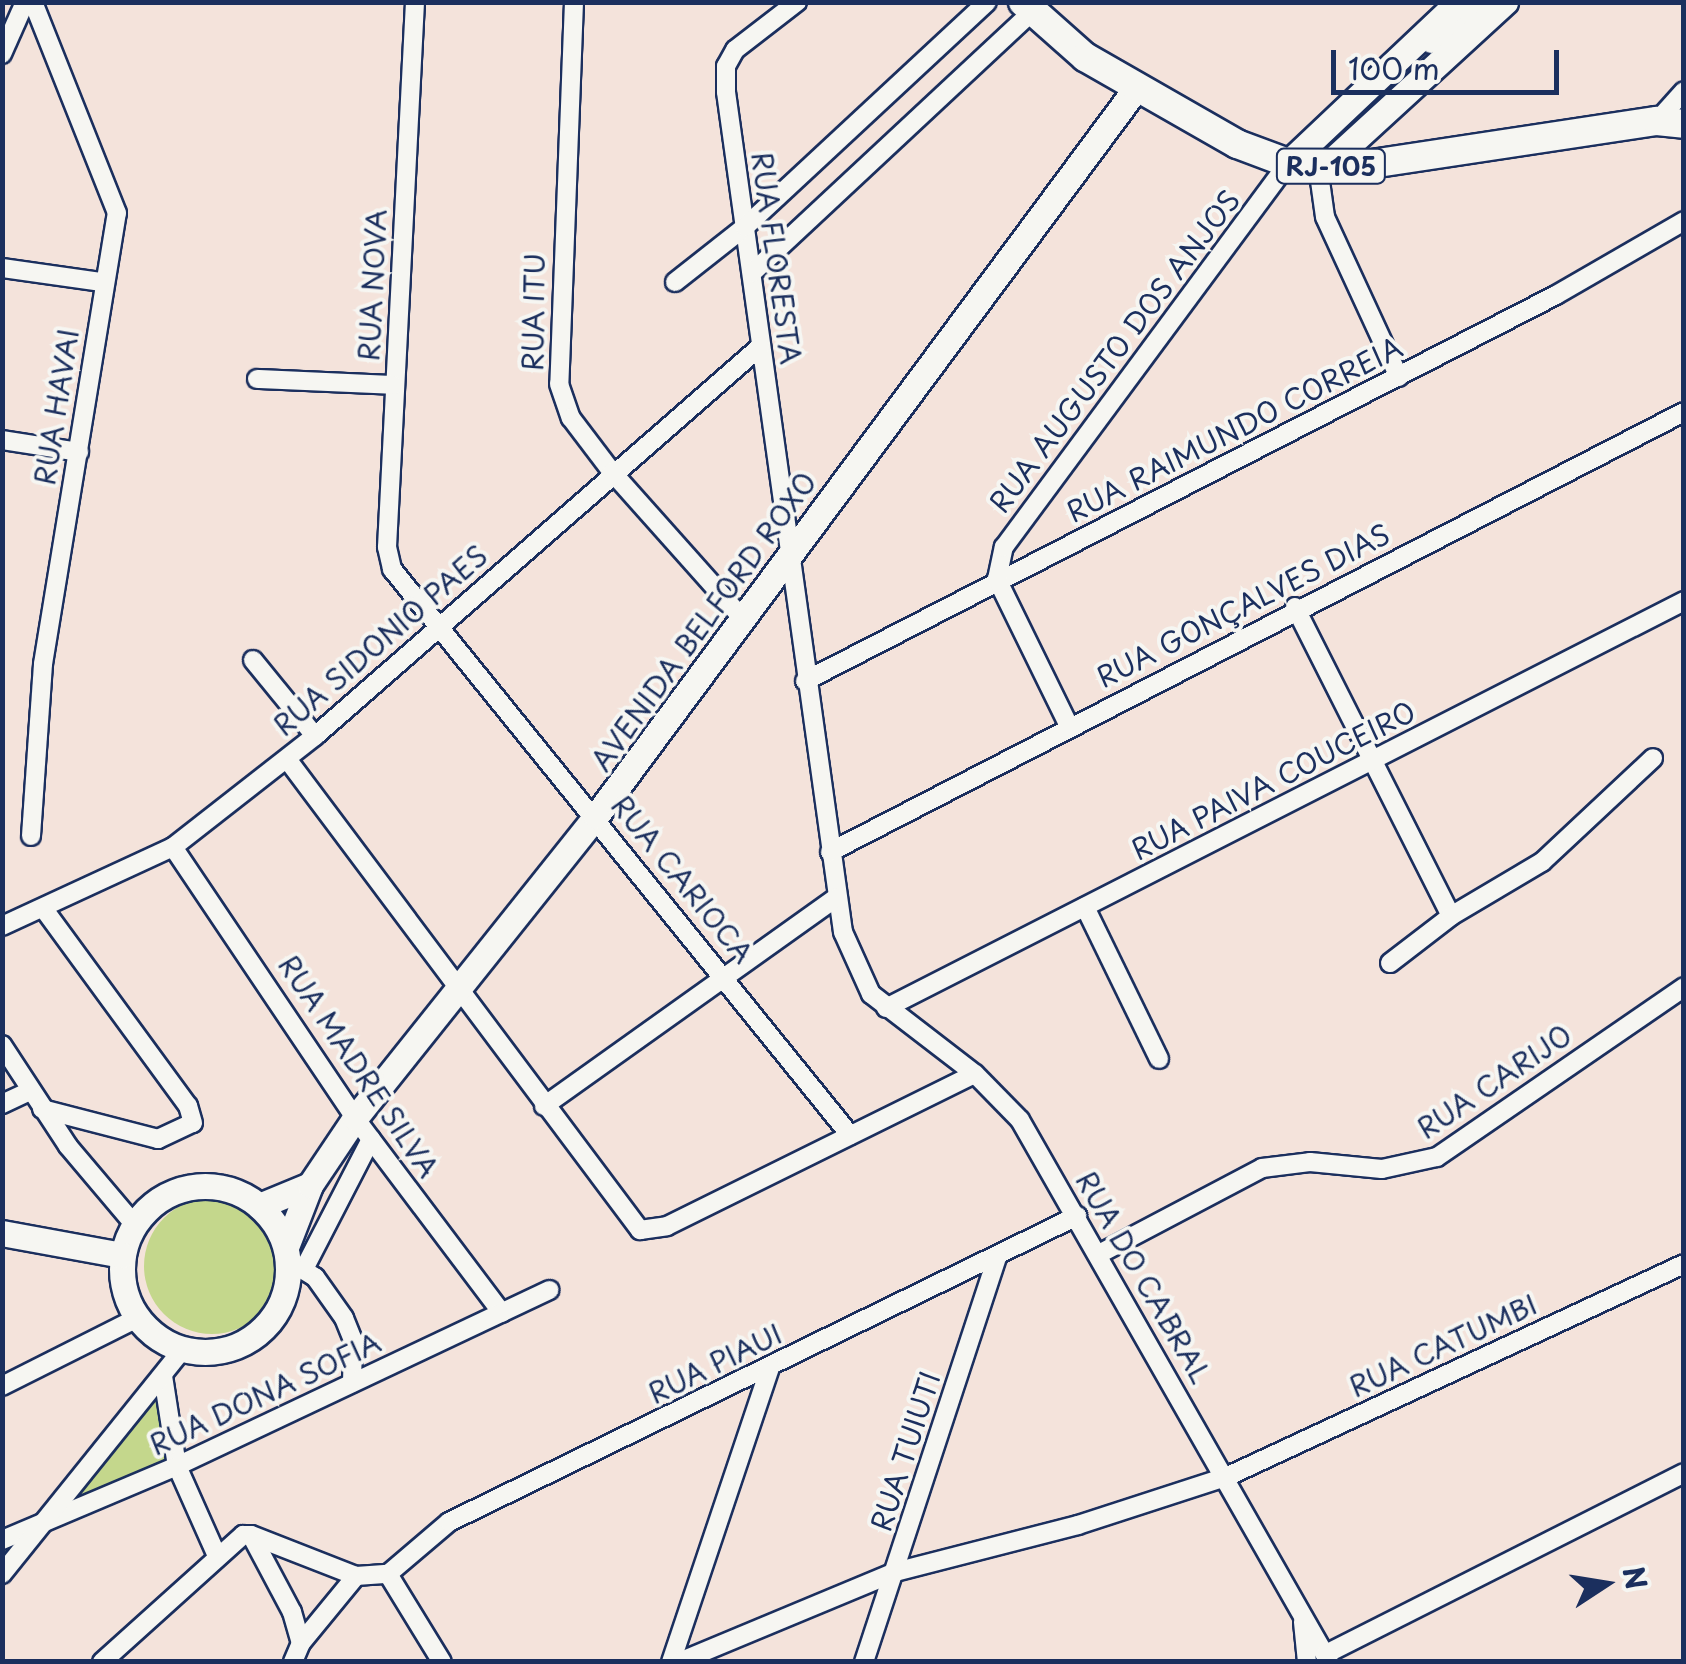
<!DOCTYPE html>
<meta charset="utf-8">
<style>
body{margin:0}
#map{position:relative;width:1686px;height:1664px;overflow:hidden;background:#f4e3db;font-family:"Playpen Sans",sans-serif}
div>[style]{position:absolute}
.green>*{inset:0;background:#c4d78c}
.round{border-radius:50%}
.roads{filter:drop-shadow(2px 0 #1b2f5e) drop-shadow(-2px 0 #1b2f5e) drop-shadow(0 2px #1b2f5e) drop-shadow(0 -2px #1b2f5e)}
.street>*{height:18px;margin:-9px;padding:0 9px;transform-origin:9px;border-radius:9px;background:#f6f6f2}
.secondary>*{height:25px;margin:-12.5px;padding:0 12.5px;transform-origin:12.5px;border-radius:12.5px;background:#f6f6f2}
.secondary>.ring{margin:-12.5px;padding:0;box-sizing:content-box;background:none;border:25px solid #f6f6f2;border-radius:50%}
.primary>*{height:28px;margin:-14px;padding:0 14px;transform-origin:14px;border-radius:14px;background:#f6f6f2}
span{translate:-50% -50%;white-space:nowrap;text-align:center;line-height:1.15;-webkit-text-stroke:8px #f6f6f2;paint-order:stroke}
.shield-label span{padding:2px 8px;background:#f6f6f2;border:2px solid;border-radius:8px;-webkit-text-stroke-width:0}
.shield-label{font-size:25px;color:#1b2f5e;font-weight:700}
.street-label{font-size:28px;color:#1b2f5e}
.frame{position:absolute;inset:0;border:5px solid #1b2f5e;pointer-events:none}
.north{position:absolute;left:1556px;top:1534px;width:100px;height:100px;-webkit-text-stroke:8px #f6f6f2;paint-order:stroke;rotate:78deg;font-size:28px;font-weight:700;line-height:40px;text-align:center;color:#1b2f5e}
.north::after{content:'';display:block;margin:auto;width:35px;height:45px;background:#1b2f5e;clip-path:polygon(50% 0,100% 100%,50% 72%,0 100%)}
.scale{position:absolute;left:1331px;top:50px;width:228px;height:45px;box-sizing:border-box;border:5px solid #1b2f5e;border-top:0;padding-left:12px;font-size:30px;line-height:35px;white-space:nowrap;color:#1b2f5e;-webkit-text-stroke:8px #f6f6f2;paint-order:stroke}
</style>
<div id="map">
<div class="green">
<div class="round" style="left:144px;top:1198px;width:136px;height:136px"></div>
<div style="clip-path:polygon(158px 1396px,171px 1456px,41px 1524px,3px 1565px,3px 1546px,41px 1524px)"></div>
</div>
<div class="roads">
<div class="street">
<div style="left:415px;top:2px;width:546px;rotate:92.94deg"></div>
<div style="left:387px;top:547px;width:23px;rotate:77deg"></div>
<div style="left:392px;top:569px;width:728px;rotate:51.02deg"></div>
<div style="left:574px;top:2px;width:382px;rotate:92.2deg"></div>
<div style="left:559px;top:384px;width:36px;rotate:71deg"></div>
<div style="left:571px;top:418px;width:68px;rotate:52.8deg"></div>
<div style="left:612px;top:472px;width:194px;rotate:48.3deg"></div>
<div style="left:797px;top:2px;width:78px;rotate:142.3deg"></div>
<div style="left:735px;top:50px;width:18px;rotate:119deg"></div>
<div style="left:726px;top:66px;width:26px;rotate:90deg"></div>
<div style="left:726px;top:92px;width:848px;rotate:82.07deg"></div>
<div style="left:843px;top:932px;width:68px;rotate:65.7deg"></div>
<div style="left:871px;top:994px;width:131px;rotate:37.6deg"></div>
<div style="left:975px;top:1074px;width:64px;rotate:45.6deg"></div>
<div style="left:1020px;top:1120px;width:624px;rotate:60.31deg"></div>
<div style="left:1431px;top:44px;width:62px;rotate:-42.4deg"></div>
<div style="left:2px;top:54px;width:57px;rotate:-66.1deg"></div>
<div style="left:1657px;top:121px;width:40px;rotate:-48deg"></div>
<div style="left:1326px;top:166px;width:16px;rotate:112deg"></div>
<div style="left:1320px;top:181px;width:36px;rotate:82deg"></div>
<div style="left:1325px;top:217px;width:176px;rotate:65.2deg"></div>
<div style="left:2px;top:268px;width:101px;rotate:8deg"></div>
<div style="left:752px;top:273px;width:381px;rotate:-43deg"></div>
<div style="left:675px;top:282px;width:89px;rotate:-38.2deg"></div>
<div style="left:745px;top:227px;width:330px;rotate:-42.9deg"></div>
<div style="left:257px;top:379px;width:137px;rotate:2.5deg"></div>
<div style="left:2px;top:440px;width:78px;rotate:8.9deg"></div>
<div style="left:1295px;top:607px;width:346px;rotate:63.2deg"></div>
<div style="left:253px;top:660px;width:98px;rotate:50.8deg"></div>
<div style="left:805px;top:681px;width:844px;rotate:-27.2deg"></div>
<div style="left:1556px;top:295px;width:148px;rotate:-30deg"></div>
<div style="left:1069px;top:726px;width:164px;rotate:-116.1deg"></div>
<div style="left:997px;top:579px;width:33px;rotate:-78deg"></div>
<div style="left:1004px;top:547px;width:478px;rotate:-53.5deg"></div>
<div style="left:287px;top:759px;width:589px;rotate:53.15deg"></div>
<div style="left:640px;top:1230px;width:27px;rotate:-8deg"></div>
<div style="left:667px;top:1226px;width:343px;rotate:-26.3deg"></div>
<div style="left:31px;top:836px;width:172px;rotate:-86deg"></div>
<div style="left:43px;top:664px;width:457px;rotate:-80.7deg"></div>
<div style="left:117px;top:213px;width:227px;rotate:-111.7deg"></div>
<div style="left:173px;top:847px;width:326px;rotate:56.1deg"></div>
<div style="left:355px;top:1118px;width:244px;rotate:53deg"></div>
<div style="left:830px;top:852px;width:961px;rotate:-27.26deg"></div>
<div style="left:1085px;top:907px;width:169px;rotate:64deg"></div>
<div style="left:2px;top:926px;width:188px;rotate:-24.8deg"></div>
<div style="left:173px;top:847px;width:180px;rotate:-38deg"></div>
<div style="left:315px;top:736px;width:592px;rotate:-41.17deg"></div>
<div style="left:1390px;top:963px;width:77px;rotate:-37.6deg"></div>
<div style="left:1451px;top:916px;width:106px;rotate:-30.7deg"></div>
<div style="left:1542px;top:862px;width:152px;rotate:-43.1deg"></div>
<div style="left:886px;top:1008px;width:896px;rotate:-27.02deg"></div>
<div style="left:2px;top:1045px;width:121px;rotate:56.8deg"></div>
<div style="left:68px;top:1146px;width:102px;rotate:49.8deg"></div>
<div style="left:2px;top:1104px;width:31px;rotate:-25deg"></div>
<div style="left:544px;top:1106px;width:359px;rotate:-35.5deg"></div>
<div style="left:42px;top:1109px;width:120px;rotate:14.5deg"></div>
<div style="left:158px;top:1139px;width:38px;rotate:-25deg"></div>
<div style="left:193px;top:1123px;width:18px;rotate:-106deg"></div>
<div style="left:188px;top:1106px;width:245px;rotate:-126.2deg"></div>
<div style="left:1099px;top:1254px;width:184px;rotate:-27.8deg"></div>
<div style="left:1262px;top:1168px;width:48px;rotate:-7.1deg"></div>
<div style="left:1310px;top:1162px;width:72px;rotate:5.6deg"></div>
<div style="left:1382px;top:1169px;width:56px;rotate:-12.3deg"></div>
<div style="left:1437px;top:1157px;width:300px;rotate:-34.5deg"></div>
<div style="left:289px;top:1261px;width:31px;rotate:32deg"></div>
<div style="left:315px;top:1277px;width:50px;rotate:54.7deg"></div>
<div style="left:344px;top:1318px;width:24px;rotate:68deg"></div>
<div style="left:353px;top:1340px;width:43px;rotate:91.3deg"></div>
<div style="left:305px;top:1267px;width:144px;rotate:-62.7deg"></div>
<div style="left:163px;top:1376px;width:91px;rotate:81.2deg"></div>
<div style="left:177px;top:1466px;width:98px;rotate:66deg"></div>
<div style="left:2px;top:1386px;width:151px;rotate:-26.7deg"></div>
<div style="left:251px;top:1535px;width:113px;rotate:21.3deg"></div>
<div style="left:356px;top:1576px;width:32px;rotate:-4deg"></div>
<div style="left:388px;top:1574px;width:103px;rotate:58.5deg"></div>
<div style="left:2px;top:1540px;width:190px;rotate:-22.9deg"></div>
<div style="left:177px;top:1466px;width:412px;rotate:-25.3deg"></div>
<div style="left:2px;top:1574px;width:287px;rotate:-51.2deg"></div>
<div style="left:388px;top:1574px;width:80px;rotate:-40.4deg"></div>
<div style="left:449px;top:1522px;width:699px;rotate:-25.98deg"></div>
<div style="left:1303px;top:1622px;width:40px;rotate:84.3deg"></div>
<div style="left:301px;top:1643px;width:87px;rotate:-50.6deg"></div>
<div style="left:1326px;top:1654px;width:401px;rotate:-26.8deg"></div>
<div style="left:102px;top:1662px;width:190px;rotate:-42deg"></div>
<div style="left:243px;top:1535px;width:8px"></div>
<div style="left:251px;top:1535px;width:87px;rotate:62deg"></div>
<div style="left:292px;top:1612px;width:32px;rotate:74deg"></div>
<div style="left:301px;top:1643px;width:21px;rotate:113deg"></div>
<div style="left:671px;top:1662px;width:311px;rotate:-71.4deg"></div>
<div style="left:679px;top:1662px;width:234px;rotate:-22.6deg"></div>
<div style="left:895px;top:1572px;width:189px;rotate:-14.4deg"></div>
<div style="left:1078px;top:1525px;width:156px;rotate:-18deg"></div>
<div style="left:1226px;top:1477px;width:505px;rotate:-24.94deg"></div>
<div style="left:864px;top:1662px;width:426px;rotate:-71.8deg"></div>
</div>
<div class="secondary">
<div style="left:1288px;top:163px;width:234px;rotate:-43.4deg"></div>
<div style="left:1326px;top:166px;width:243px;rotate:-42.5deg"></div>
<div class="ring" style="left:122px;top:1186px;width:141px;height:141px"></div>
<div style="left:259px;top:1206px;width:55px;rotate:-22.4deg"></div>
<div style="left:2px;top:1233px;width:122px;rotate:10.4deg"></div>
<div style="left:286px;top:1247px;width:66px;rotate:-68.8deg"></div>
<div style="left:310px;top:1185px;width:81px;rotate:-56.1deg"></div>
<div style="left:355px;top:1118px;width:386px;rotate:-51.4deg"></div>
<div style="left:596px;top:816px;width:908px;rotate:-53.42deg"></div>
</div>
<div class="primary">
<div style="left:1023px;top:2px;width:83px;rotate:41.6deg"></div>
<div style="left:1085px;top:57px;width:175px;rotate:29.8deg"></div>
<div style="left:1237px;top:144px;width:54px;rotate:20.4deg"></div>
<div style="left:1288px;top:163px;width:70px;rotate:2.5deg"></div>
<div style="left:1358px;top:166px;width:302px;rotate:-8.6deg"></div>
<div style="left:1657px;top:121px;width:27px;rotate:6deg"></div>
</div>
</div>
<div class="shield-label">
<span style="left:1331px;top:166px">RJ-105</span>
</div>
<div class="street-label">
<span style="left:777px;top:258px;rotate:82deg">RUA FLORESTA</span>
<span style="left:372px;top:285px;rotate:-87deg">RUA NOVA</span>
<span style="left:533px;top:312px;rotate:-89deg">RUA ITU</span>
<span style="left:1114px;top:351px;rotate:-53deg">RUA AUGUSTO DOS ANJOS</span>
<span style="left:56px;top:407px;rotate:-81deg">RUA HAVAI</span>
<span style="left:1234px;top:429px;rotate:-27deg">RUA RAIMUNDO CORREIA</span>
<span style="left:1243px;top:605px;rotate:-27deg">RUA GONÇALVES DIAS</span>
<span style="left:703px;top:621px;rotate:-54deg">AVENIDA BELFORD ROXO</span>
<span style="left:380px;top:640px;rotate:-41deg">RUA SIDONIO PAES</span>
<span style="left:1273px;top:780px;rotate:-27deg">RUA PAIVA COUCEIRO</span>
<span style="left:683px;top:879px;rotate:51deg">RUA CARIOCA</span>
<span style="left:359px;top:1066px;rotate:56deg">RUA MADRE SILVA</span>
<span style="left:1494px;top:1081px;rotate:-34deg">RUA CARIJO</span>
<span style="left:1144px;top:1277px;rotate:60deg">RUA DO CABRAL</span>
<span style="left:1443px;top:1345px;rotate:-25deg">RUA CATUMBI</span>
<span style="left:715px;top:1363px;rotate:-26deg">RUA PIAUI</span>
<span style="left:265px;top:1393px;rotate:-25deg">RUA DONA SOFIA</span>
<span style="left:905px;top:1451px;rotate:-72deg">RUA TUIUTI</span>
</div>
<div class="frame"></div>
<div class="north">N</div>
<div class="scale">100 m</div>
</div>
